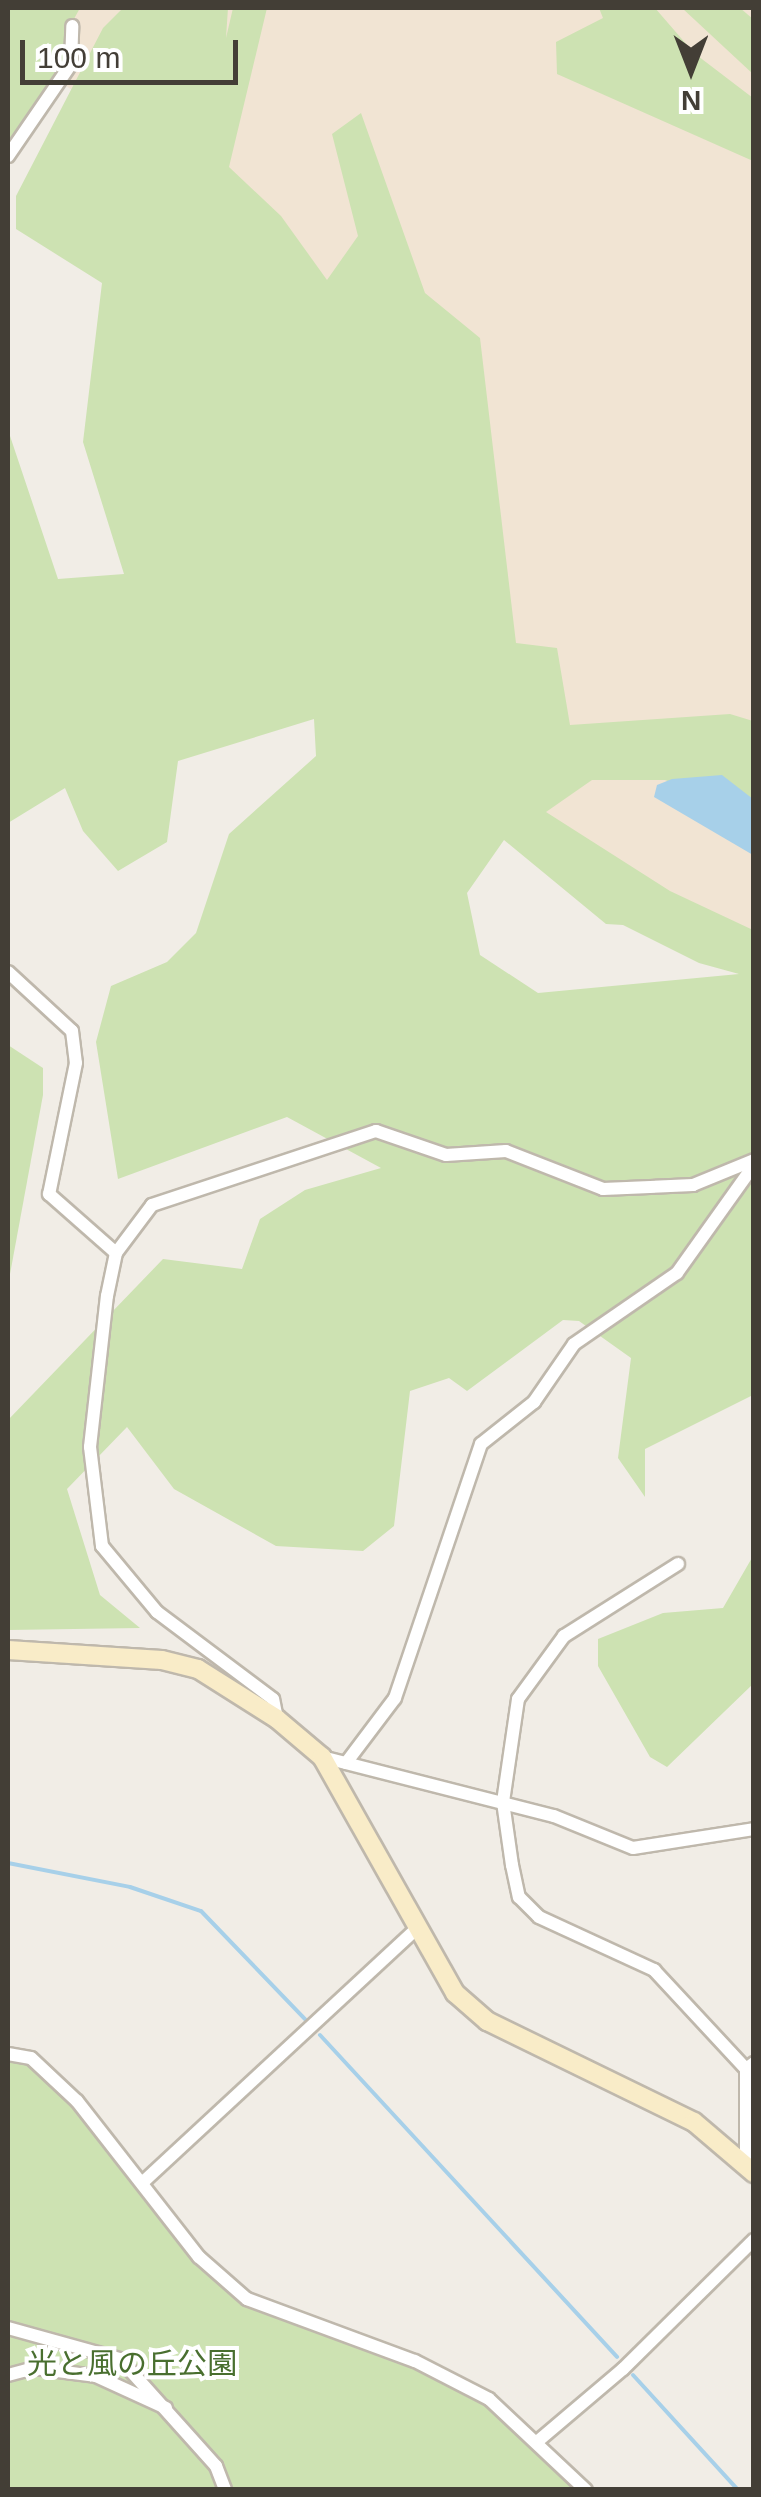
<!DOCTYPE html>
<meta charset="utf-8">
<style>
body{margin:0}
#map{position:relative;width:761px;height:2497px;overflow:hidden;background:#f1ede6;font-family:Helvetica,"Noto Sans JP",sans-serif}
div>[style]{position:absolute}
.commercial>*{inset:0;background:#f1e4d3}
.green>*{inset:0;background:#cde2b2}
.water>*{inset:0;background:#a7d0e9}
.stream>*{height:4px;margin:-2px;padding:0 2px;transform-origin:2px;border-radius:2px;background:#a7d0e9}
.roads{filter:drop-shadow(2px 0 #bfb8ac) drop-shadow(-2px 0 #bfb8ac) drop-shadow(0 2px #bfb8ac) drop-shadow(0 -2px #bfb8ac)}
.street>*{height:12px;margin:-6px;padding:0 6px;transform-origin:6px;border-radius:6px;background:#fff}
.secondary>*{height:18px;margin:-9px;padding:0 9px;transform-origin:9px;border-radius:9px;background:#f9ecc8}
span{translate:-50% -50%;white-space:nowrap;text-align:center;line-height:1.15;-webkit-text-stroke:8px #fff;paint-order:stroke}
.park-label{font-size:30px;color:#496f2f}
.frame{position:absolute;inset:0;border:10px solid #433e36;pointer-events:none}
.north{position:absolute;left:641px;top:20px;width:100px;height:100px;-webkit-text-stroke:8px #fff;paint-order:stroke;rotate:180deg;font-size:28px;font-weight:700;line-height:40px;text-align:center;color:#433e36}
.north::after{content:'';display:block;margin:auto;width:35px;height:45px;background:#433e36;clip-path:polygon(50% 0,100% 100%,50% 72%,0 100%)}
.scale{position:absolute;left:20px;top:40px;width:218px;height:45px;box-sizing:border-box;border:5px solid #433e36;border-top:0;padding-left:12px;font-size:30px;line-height:35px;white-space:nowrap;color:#433e36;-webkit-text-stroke:8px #fff;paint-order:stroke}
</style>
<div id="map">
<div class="commercial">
<div style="clip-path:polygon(8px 8px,753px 8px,753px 949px,529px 834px,203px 183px,62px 83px,29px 117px,8px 168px)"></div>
</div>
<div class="green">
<div style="clip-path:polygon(8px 8px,80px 8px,69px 28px,70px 66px,8px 155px)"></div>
<div style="clip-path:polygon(evenodd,123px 8px,228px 8px,226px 38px,233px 8px,267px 8px,229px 167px,281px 216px,327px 280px,358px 236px,332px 134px,361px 113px,425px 293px,480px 338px,516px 643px,557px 648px,570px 725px,730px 714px,753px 721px,753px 811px,665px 780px,592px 780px,546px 812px,670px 891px,753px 930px,753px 1395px,645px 1449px,645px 1497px,618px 1458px,631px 1358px,579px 1321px,563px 1320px,467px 1391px,449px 1378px,410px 1391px,394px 1526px,363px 1551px,276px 1546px,174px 1489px,127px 1427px,67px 1489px,100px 1595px,140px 1628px,8px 1630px,8px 1420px,163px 1259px,242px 1269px,260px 1219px,305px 1190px,381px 1168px,287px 1117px,118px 1179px,96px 1042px,111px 986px,167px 962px,196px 933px,229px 834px,316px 756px,314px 719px,178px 761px,167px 842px,118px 871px,83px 831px,65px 788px,8px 823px,8px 430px,58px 579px,124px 574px,83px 442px,102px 283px,16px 229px,16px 196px,103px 28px,123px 8px,504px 840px,606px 924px,623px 925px,699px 963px,739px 974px,538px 993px,480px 955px,467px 893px,504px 840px)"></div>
<div style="clip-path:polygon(599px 8px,655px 8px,694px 53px,753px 98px,753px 161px,557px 74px,556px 42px,603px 18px)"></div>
<div style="clip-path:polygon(682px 8px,740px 8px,753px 19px,753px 74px)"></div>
<div style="clip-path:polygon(8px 1045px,43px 1068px,43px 1095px,8px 1285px)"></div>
<div style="clip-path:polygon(753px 1556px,753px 1684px,667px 1767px,650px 1757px,598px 1666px,598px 1639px,663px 1613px,723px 1608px)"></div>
<div style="clip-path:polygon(8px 2054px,31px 2058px,77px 2101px,199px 2257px,247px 2299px,415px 2361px,489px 2399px,586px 2489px,8px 2490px)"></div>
</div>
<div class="water">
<div style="clip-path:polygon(722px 775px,753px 799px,753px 855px,654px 797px,657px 785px,672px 779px)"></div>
</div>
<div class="stream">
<div style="left:8px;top:1863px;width:124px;rotate:11.1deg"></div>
<div style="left:130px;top:1887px;width:75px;rotate:18.7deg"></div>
<div style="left:201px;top:1911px;width:150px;rotate:46.1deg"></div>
<div style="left:320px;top:2035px;width:438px;rotate:47.3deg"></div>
<div style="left:633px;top:2375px;width:156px;rotate:47.6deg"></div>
</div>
<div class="roads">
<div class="street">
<div style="left:8px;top:156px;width:112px;rotate:-55.6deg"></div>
<div style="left:71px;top:64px;width:38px;rotate:-88deg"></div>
<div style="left:8px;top:972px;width:87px;rotate:42.7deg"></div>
<div style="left:72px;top:1031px;width:32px;rotate:83deg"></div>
<div style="left:76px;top:1063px;width:134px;rotate:101.6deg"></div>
<div style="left:49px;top:1194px;width:89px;rotate:41.4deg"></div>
<div style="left:678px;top:1564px;width:135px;rotate:147.7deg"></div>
<div style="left:564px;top:1636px;width:78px;rotate:126.1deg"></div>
<div style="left:518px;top:1699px;width:104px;rotate:98.3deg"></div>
<div style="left:503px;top:1802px;width:64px;rotate:81.9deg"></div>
<div style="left:512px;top:1865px;width:33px;rotate:78deg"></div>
<div style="left:519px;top:1897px;width:28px;rotate:45deg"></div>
<div style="left:539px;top:1917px;width:127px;rotate:24.7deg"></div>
<div style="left:654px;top:1970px;width:135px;rotate:47.1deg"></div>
<div style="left:277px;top:1719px;width:20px;rotate:-101deg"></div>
<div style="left:273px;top:1699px;width:145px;rotate:-143.1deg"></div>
<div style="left:157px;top:1612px;width:86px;rotate:-129.8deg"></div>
<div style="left:102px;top:1546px;width:100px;rotate:-96.9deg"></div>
<div style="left:90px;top:1447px;width:152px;rotate:-83.6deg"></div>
<div style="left:107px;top:1296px;width:44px;rotate:-78.2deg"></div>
<div style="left:116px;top:1253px;width:60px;rotate:-53.1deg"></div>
<div style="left:152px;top:1205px;width:236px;rotate:-18.3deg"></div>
<div style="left:376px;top:1131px;width:74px;rotate:18.9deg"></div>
<div style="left:446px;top:1155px;width:60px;rotate:-3.8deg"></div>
<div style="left:506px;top:1151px;width:104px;rotate:21.4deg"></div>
<div style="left:603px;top:1189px;width:90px;rotate:-2.5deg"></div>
<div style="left:693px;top:1185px;width:66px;rotate:-22.3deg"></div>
<div style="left:322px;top:1757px;width:239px;rotate:14.3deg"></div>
<div style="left:554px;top:1816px;width:85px;rotate:22.1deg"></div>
<div style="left:633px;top:1848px;width:122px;rotate:-8.9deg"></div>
<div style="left:346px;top:1763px;width:81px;rotate:-53deg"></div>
<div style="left:395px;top:1698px;width:268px;rotate:-71.3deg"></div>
<div style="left:481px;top:1444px;width:68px;rotate:-38.4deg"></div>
<div style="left:534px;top:1402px;width:70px;rotate:-55.4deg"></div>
<div style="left:574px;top:1344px;width:125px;rotate:-34.6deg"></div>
<div style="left:677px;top:1273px;width:133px;rotate:-54.5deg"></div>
<div style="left:8px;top:2054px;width:23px;rotate:10deg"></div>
<div style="left:31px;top:2058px;width:63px;rotate:43.1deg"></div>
<div style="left:77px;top:2101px;width:198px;rotate:52deg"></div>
<div style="left:199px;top:2257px;width:64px;rotate:41.2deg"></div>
<div style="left:247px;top:2299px;width:179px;rotate:20.3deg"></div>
<div style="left:415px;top:2361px;width:83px;rotate:27.2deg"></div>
<div style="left:489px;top:2399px;width:133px;rotate:43.2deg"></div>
<div style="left:746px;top:2164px;width:95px;rotate:-90deg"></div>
<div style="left:746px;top:2069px;width:10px;rotate:-37deg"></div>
<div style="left:142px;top:2183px;width:376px;rotate:-42.8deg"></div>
<div style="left:8px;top:2328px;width:116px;rotate:15.5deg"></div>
<div style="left:120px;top:2359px;width:144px;rotate:48.1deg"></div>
<div style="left:216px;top:2466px;width:26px;rotate:69deg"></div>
<div style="left:8px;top:2375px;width:27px;rotate:-15deg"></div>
<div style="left:34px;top:2368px;width:63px;rotate:7.4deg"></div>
<div style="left:96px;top:2376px;width:77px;rotate:24.6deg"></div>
<div style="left:538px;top:2441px;width:111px;rotate:-40.3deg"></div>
<div style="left:623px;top:2369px;width:184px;rotate:-44.6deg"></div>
</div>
<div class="secondary">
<div style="left:8px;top:1650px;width:154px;rotate:3.7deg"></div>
<div style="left:162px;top:1660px;width:37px;rotate:14deg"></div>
<div style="left:198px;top:1669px;width:93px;rotate:32.3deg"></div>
<div style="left:277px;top:1719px;width:59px;rotate:40.2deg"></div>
<div style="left:322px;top:1757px;width:271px;rotate:60.6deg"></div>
<div style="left:455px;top:1993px;width:43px;rotate:41.2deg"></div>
<div style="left:487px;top:2021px;width:230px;rotate:26deg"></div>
<div style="left:694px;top:2122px;width:79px;rotate:40.4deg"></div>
</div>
</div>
<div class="park-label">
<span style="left:132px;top:2364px">光と風の丘公園</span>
</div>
<div class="frame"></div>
<div class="north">N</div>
<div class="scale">100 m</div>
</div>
